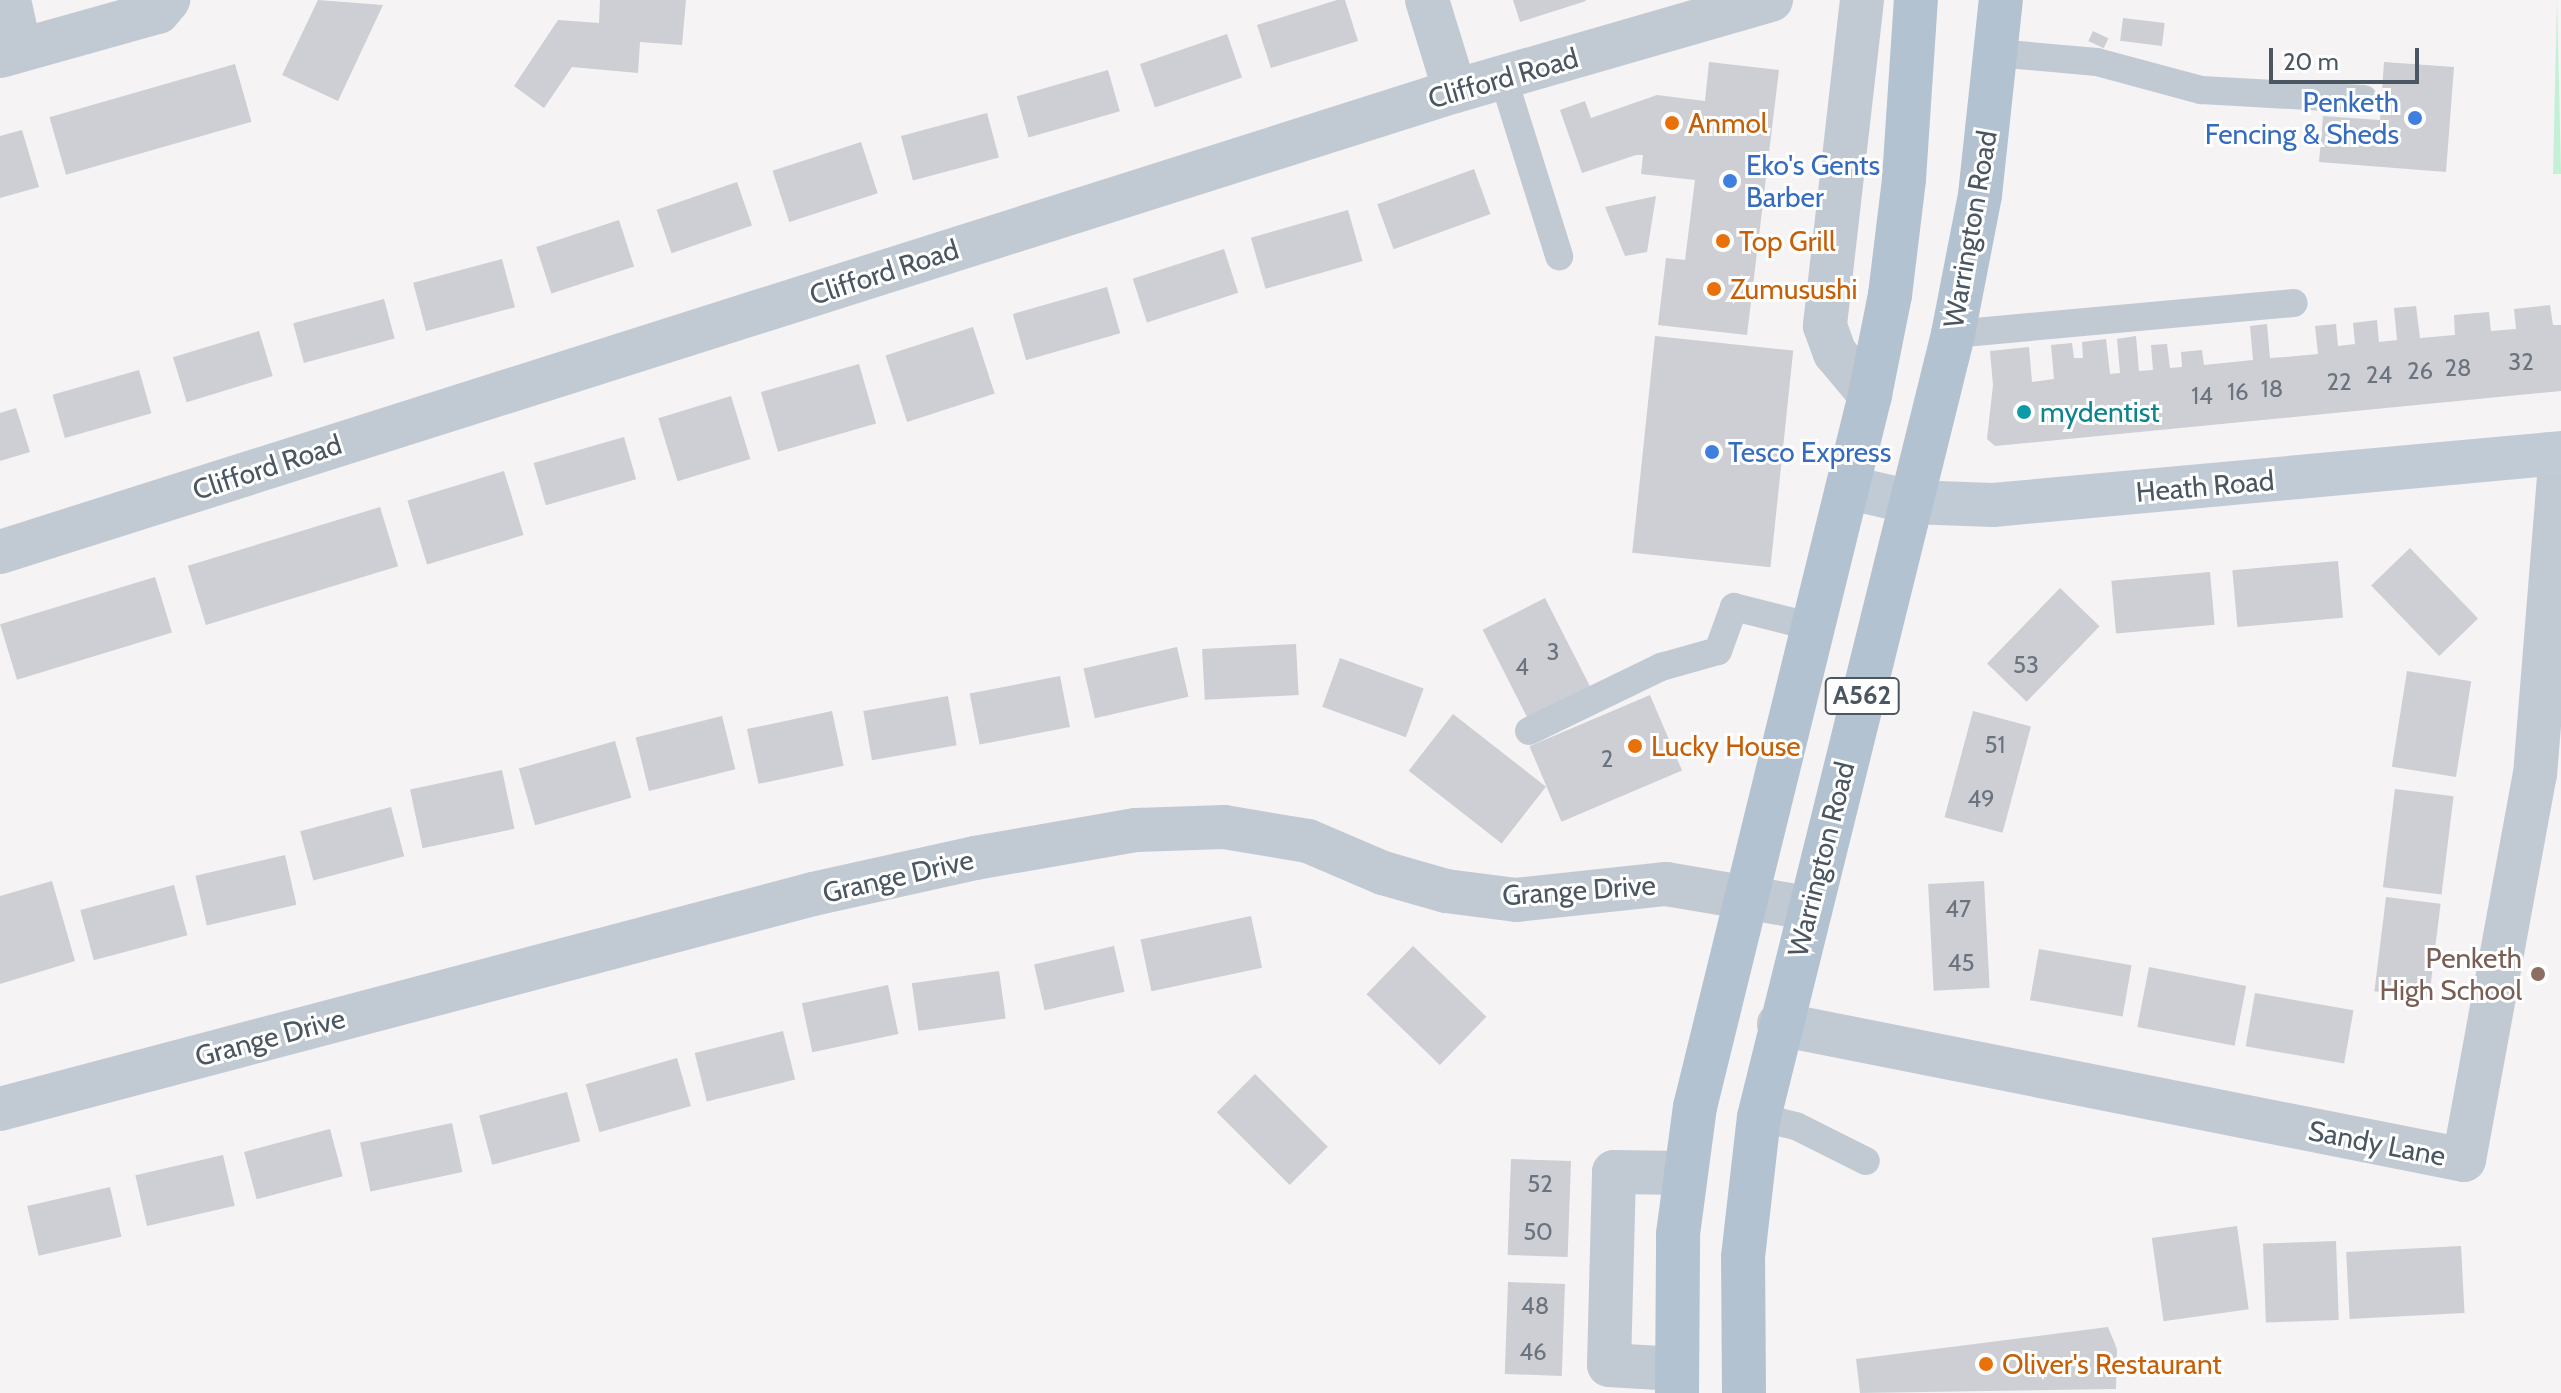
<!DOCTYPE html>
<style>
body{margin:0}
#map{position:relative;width:2561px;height:1393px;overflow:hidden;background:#f5f3f3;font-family:Cabin,sans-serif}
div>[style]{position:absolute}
.green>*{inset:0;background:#c3f1d5}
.building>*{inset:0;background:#cdcfd5;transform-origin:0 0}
.lane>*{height:28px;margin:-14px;padding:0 14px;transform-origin:14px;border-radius:14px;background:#c1cad2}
.street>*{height:44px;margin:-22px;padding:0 22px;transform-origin:22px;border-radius:22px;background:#c1cad2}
.secondary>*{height:44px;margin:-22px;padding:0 22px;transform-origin:22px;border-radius:22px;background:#c1cbd6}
.primary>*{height:44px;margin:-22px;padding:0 22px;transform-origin:22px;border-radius:22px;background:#b3c2d1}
.dots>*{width:22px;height:22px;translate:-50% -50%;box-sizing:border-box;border:4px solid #fff;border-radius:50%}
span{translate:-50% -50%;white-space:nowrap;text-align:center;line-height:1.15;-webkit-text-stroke:6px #fff;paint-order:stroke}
.number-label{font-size:24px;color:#6b747e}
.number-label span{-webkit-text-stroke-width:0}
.shield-label span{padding:2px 6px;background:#fff;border:2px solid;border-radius:6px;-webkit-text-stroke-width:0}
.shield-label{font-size:26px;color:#4a5661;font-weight:700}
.street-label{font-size:28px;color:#4a5661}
.shop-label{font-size:28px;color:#366cbe}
.right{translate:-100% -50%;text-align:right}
.left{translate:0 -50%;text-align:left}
.food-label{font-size:28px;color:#c56008}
.culture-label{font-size:28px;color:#0d838f}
.education-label{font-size:28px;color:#785e54}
.scale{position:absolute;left:2269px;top:48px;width:150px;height:36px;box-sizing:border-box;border:4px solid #4a5661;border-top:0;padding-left:10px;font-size:24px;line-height:28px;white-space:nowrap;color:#4a5661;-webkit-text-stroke:6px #fff;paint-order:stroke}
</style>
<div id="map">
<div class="green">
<div style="clip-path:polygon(2557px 0,2561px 174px,2553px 174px)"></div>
</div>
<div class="building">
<div style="clip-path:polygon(318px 0,383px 5px,338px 101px,282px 75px)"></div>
<div style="clip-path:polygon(600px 0,686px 0,682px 45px,640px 42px,638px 73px,572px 67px,544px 108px,514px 86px,558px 20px,599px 23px)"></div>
<div style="clip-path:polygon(1337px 0,1345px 0,1358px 41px,1271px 68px,1257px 25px)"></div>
<div style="clip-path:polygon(1513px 0,1585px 0,1586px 1px,1520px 22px)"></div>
<div style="left:2123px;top:18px;width:42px;height:23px;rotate:7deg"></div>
<div style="left:2093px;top:31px;width:17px;height:11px;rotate:25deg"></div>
<div style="left:1227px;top:34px;width:46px;height:92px;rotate:71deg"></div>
<div style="clip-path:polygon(1709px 62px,1779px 70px,1747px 335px,1658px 325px,1666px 258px,1685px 260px,1695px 180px,1641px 174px,1643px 155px,1636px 155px,1582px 173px,1560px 110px,1585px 101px,1591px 118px,1657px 95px,1705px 101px)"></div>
<div style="clip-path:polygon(2384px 62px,2454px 67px,2446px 172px,2319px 162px,2323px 116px,2380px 120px)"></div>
<div style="left:235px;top:64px;width:60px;height:193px;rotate:74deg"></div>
<div style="left:1108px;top:70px;width:43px;height:95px;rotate:74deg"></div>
<div style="left:987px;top:113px;width:46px;height:89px;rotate:75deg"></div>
<div style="clip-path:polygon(22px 130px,39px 187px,0 198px,0 136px)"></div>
<div style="left:861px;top:142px;width:54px;height:93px;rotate:72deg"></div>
<div style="left:1474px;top:169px;width:48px;height:103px;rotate:70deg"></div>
<div style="left:737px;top:182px;width:46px;height:85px;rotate:71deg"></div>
<div style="clip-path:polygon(1656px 196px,1647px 252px,1625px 256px,1605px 207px)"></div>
<div style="left:1348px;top:210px;width:53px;height:101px;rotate:74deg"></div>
<div style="left:619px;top:220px;width:49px;height:87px;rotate:72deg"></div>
<div style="left:1224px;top:249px;width:46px;height:96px;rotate:72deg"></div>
<div style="left:502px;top:259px;width:50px;height:92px;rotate:75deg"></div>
<div style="left:1107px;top:287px;width:48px;height:98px;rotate:74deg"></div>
<div style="left:384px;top:299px;width:41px;height:94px;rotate:75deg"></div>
<div style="clip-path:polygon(2550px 305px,2553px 325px,2561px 325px,2561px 391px,1995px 446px,1987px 439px,1993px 385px,1990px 351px,2029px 347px,2032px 382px,2054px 379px,2051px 345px,2072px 343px,2074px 358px,2083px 358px,2082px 342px,2106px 339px,2110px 374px,2120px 373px,2117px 339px,2136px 336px,2139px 371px,2153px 370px,2151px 345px,2167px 344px,2170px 368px,2182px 367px,2181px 352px,2202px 350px,2204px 365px,2253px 360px,2250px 326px,2267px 324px,2270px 358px,2286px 357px,2318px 354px,2315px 326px,2336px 324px,2338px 346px,2355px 344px,2353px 323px,2377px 320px,2379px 342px,2397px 340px,2394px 308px,2416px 306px,2420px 338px,2455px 335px,2454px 315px,2489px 312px,2491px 331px,2503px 330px,2516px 329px,2514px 309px)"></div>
<div style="left:973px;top:327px;width:70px;height:92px;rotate:72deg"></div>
<div style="left:259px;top:331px;width:47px;height:90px;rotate:73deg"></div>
<div style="left:1655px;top:336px;width:139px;height:218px;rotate:6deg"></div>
<div style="left:859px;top:364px;width:62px;height:102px;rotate:74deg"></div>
<div style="left:139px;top:370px;width:45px;height:90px;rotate:74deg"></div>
<div style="left:731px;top:396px;width:66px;height:76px;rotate:73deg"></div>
<div style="clip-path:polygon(16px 408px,30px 452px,0 461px,0 413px)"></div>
<div style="left:624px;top:437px;width:44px;height:94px;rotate:74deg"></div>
<div style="left:504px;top:471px;width:67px;height:101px;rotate:73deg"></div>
<div style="left:380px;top:507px;width:62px;height:201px;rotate:73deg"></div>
<div style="left:2410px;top:548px;width:98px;height:54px;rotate:46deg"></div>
<div style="left:2338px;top:561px;width:57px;height:106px;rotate:85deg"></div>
<div style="left:2210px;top:572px;width:53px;height:99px;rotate:85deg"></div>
<div style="left:155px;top:577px;width:58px;height:162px;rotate:73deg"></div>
<div style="left:2060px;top:588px;width:55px;height:105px;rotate:44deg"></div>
<div style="left:1545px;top:598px;width:103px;height:70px;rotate:63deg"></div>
<div style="left:1296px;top:644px;width:51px;height:94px;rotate:87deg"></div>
<div style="left:1177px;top:647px;width:51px;height:96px;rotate:77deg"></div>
<div style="left:1340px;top:658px;width:89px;height:52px;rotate:20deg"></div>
<div style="left:2407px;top:671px;width:65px;height:97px;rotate:9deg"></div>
<div style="left:1060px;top:676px;width:52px;height:92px;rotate:79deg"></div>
<div style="left:1650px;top:695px;width:82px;height:131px;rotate:67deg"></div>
<div style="left:948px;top:696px;width:50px;height:86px;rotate:80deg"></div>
<div style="left:832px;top:711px;width:56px;height:87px;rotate:78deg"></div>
<div style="left:1973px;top:711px;width:60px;height:110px;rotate:15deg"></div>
<div style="left:1453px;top:714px;width:118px;height:72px;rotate:38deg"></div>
<div style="left:722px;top:716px;width:55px;height:89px;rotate:76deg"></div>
<div style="left:615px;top:741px;width:59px;height:100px;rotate:74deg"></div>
<div style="left:502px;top:770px;width:60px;height:94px;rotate:78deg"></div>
<div style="left:2395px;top:789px;width:59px;height:99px;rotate:7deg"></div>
<div style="left:391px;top:807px;width:51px;height:94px;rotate:75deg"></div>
<div style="left:285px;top:855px;width:51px;height:92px;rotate:77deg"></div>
<div style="clip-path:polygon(52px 881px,75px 961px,0 984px,0 896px)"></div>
<div style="left:1984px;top:881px;width:107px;height:56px;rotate:87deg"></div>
<div style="left:174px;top:885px;width:52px;height:97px;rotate:75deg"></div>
<div style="left:2386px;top:897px;width:55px;height:95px;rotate:7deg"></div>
<div style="left:1251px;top:916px;width:53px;height:113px;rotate:78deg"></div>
<div style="left:1114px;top:946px;width:47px;height:82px;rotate:77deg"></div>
<div style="left:1413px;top:946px;width:102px;height:67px;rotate:44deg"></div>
<div style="left:2039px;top:949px;width:94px;height:52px;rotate:10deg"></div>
<div style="left:2149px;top:967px;width:99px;height:61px;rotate:11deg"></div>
<div style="left:999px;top:971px;width:48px;height:88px;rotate:82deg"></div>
<div style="left:888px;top:985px;width:50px;height:88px;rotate:78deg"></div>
<div style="left:2255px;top:993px;width:100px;height:54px;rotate:10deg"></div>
<div style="left:783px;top:1031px;width:50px;height:91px;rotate:76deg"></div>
<div style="left:677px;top:1058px;width:50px;height:95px;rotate:74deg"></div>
<div style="left:1255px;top:1074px;width:103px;height:54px;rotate:45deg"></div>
<div style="left:567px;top:1092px;width:51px;height:91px;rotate:75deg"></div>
<div style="left:452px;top:1123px;width:50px;height:94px;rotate:78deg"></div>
<div style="left:330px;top:1129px;width:49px;height:89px;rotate:75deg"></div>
<div style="left:223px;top:1155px;width:52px;height:90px;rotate:77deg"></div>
<div style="left:1511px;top:1159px;width:60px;height:96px;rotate:2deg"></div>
<div style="left:110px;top:1187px;width:51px;height:85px;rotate:77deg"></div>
<div style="left:2237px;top:1226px;width:84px;height:86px;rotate:82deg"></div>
<div style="left:2336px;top:1241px;width:79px;height:73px;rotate:88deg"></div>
<div style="left:2461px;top:1246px;width:67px;height:115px;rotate:87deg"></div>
<div style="left:1508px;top:1282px;width:57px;height:92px;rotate:2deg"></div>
<div style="clip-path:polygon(2108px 1327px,2117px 1349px,2116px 1389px,1860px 1393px,1856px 1359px)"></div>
</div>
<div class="lane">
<div style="left:1996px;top:53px;width:101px;rotate:5.1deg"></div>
<div style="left:2097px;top:62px;width:108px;rotate:15.1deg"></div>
<div style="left:2201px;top:90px;width:163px;rotate:3.2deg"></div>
<div style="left:1503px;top:77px;width:188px;rotate:72.6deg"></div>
<div style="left:1953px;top:334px;width:342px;rotate:-5.2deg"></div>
<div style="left:1529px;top:731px;width:147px;rotate:-25.9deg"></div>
<div style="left:1661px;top:667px;width:59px;rotate:-15.7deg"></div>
<div style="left:1718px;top:651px;width:47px;rotate:-70deg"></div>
<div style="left:1734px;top:607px;width:81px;rotate:14.2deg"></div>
<div style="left:1759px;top:1117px;width:38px;rotate:14deg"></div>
<div style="left:1796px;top:1126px;width:78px;rotate:26.6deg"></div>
</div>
<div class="street">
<div style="left:9px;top:0;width:51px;rotate:77.6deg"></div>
<div style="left:1427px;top:0;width:95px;rotate:72.9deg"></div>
<div style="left:1862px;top:0;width:328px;rotate:96.5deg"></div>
<div style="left:1825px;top:326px;width:29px;rotate:70deg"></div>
<div style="left:1835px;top:353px;width:55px;rotate:50.2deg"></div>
<div style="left:0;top:56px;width:164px;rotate:-15.6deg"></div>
<div style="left:158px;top:12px;width:16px;rotate:-50deg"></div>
<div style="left:0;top:552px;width:1526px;rotate:-17.58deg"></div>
<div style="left:1455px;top:91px;width:329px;rotate:-16.1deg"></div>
<div style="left:1779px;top:1024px;width:698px;rotate:11.23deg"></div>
<div style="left:2464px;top:1160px;width:391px;rotate:-79.6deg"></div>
<div style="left:2535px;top:775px;width:322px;rotate:-85.4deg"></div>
<div style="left:0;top:1109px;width:841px;rotate:-14.81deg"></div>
<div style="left:813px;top:894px;width:166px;rotate:-12.5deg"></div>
<div style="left:975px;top:858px;width:163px;rotate:-9.9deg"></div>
<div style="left:1136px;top:830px;width:88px;rotate:-2deg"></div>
<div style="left:1224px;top:827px;width:85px;rotate:9.5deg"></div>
<div style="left:1308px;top:841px;width:82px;rotate:23.1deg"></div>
<div style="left:1383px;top:873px;width:66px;rotate:15.9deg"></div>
<div style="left:1446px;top:891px;width:71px;rotate:7.3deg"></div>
<div style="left:1516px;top:900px;width:151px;rotate:-6.1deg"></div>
<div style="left:1666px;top:884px;width:144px;rotate:9.6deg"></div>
<div style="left:1676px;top:1369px;width:67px;rotate:-176.6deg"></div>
<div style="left:1609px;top:1365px;width:193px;rotate:-88.5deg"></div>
<div style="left:1614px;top:1172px;width:71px;rotate:0.8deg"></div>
</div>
<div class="secondary">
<div style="left:1850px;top:488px;width:63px;rotate:12.9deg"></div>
<div style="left:1911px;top:502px;width:82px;rotate:2.1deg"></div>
<div style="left:1993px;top:505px;width:570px;rotate:-5.23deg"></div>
</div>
<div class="primary">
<div style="left:1677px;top:1393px;width:159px;rotate:-89.6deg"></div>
<div style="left:1678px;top:1234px;width:128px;rotate:-82.4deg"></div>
<div style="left:1695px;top:1107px;width:733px;rotate:-76.19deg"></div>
<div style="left:1870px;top:395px;width:102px;rotate:-78.7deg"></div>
<div style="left:1890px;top:295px;width:117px;rotate:-83.1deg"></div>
<div style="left:1904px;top:179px;width:179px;rotate:-86.2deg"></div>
<div style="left:1744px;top:1393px;width:136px;rotate:-90.4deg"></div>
<div style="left:1743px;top:1257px;width:141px;rotate:-83.5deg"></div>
<div style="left:1759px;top:1117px;width:807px;rotate:-76.08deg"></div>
<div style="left:1953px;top:334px;width:142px;rotate:-79deg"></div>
<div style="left:1980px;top:195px;width:196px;rotate:-83.9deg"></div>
</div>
<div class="dots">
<div style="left:2415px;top:118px;background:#3f7fe0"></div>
<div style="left:1672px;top:123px;background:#e8710a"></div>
<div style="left:1730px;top:181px;background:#3f7fe0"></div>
<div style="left:1723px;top:241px;background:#e8710a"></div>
<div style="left:1714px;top:289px;background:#e8710a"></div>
<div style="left:2024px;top:412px;background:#0f9aa8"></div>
<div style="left:1712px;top:452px;background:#3f7fe0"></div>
<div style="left:1635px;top:746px;background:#e8710a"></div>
<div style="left:2538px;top:974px;background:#8d6e63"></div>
<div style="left:1986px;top:1364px;background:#e8710a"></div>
</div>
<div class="number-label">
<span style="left:2521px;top:362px">32</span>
<span style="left:2458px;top:368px">28</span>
<span style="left:2420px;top:371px">26</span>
<span style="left:2379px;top:375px">24</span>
<span style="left:2339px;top:382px">22</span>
<span style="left:2272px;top:389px">18</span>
<span style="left:2238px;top:392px">16</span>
<span style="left:2202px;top:396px">14</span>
<span style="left:1553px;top:652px">3</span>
<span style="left:2026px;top:665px">53</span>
<span style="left:1522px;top:667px">4</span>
<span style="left:1995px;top:745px">51</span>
<span style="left:1607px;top:759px">2</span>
<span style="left:1981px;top:799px">49</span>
<span style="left:1958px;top:909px">47</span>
<span style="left:1961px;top:963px">45</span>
<span style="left:1540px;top:1184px">52</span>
<span style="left:1538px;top:1232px">50</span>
<span style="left:1535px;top:1306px">48</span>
<span style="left:1533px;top:1352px">46</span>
</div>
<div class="shield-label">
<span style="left:1862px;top:696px">A562</span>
</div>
<div class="street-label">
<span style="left:1503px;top:78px;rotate:-16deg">Clifford Road</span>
<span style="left:1970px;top:229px;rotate:-80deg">Warrington Road</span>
<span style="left:884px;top:272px;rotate:-18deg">Clifford Road</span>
<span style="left:267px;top:467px;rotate:-18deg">Clifford Road</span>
<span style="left:2205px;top:486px;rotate:-5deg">Heath Road</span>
<span style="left:1821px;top:859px;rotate:-76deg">Warrington Road</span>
<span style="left:898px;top:876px;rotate:-13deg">Grange Drive</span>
<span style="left:1579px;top:890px;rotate:-4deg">Grange Drive</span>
<span style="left:270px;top:1037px;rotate:-15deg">Grange Drive</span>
<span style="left:2377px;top:1143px;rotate:11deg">Sandy Lane</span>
</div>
<div class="shop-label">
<span class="right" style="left:2399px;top:118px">Penketh<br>Fencing &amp; Sheds</span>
<span class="left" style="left:1746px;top:181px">Eko's Gents<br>Barber</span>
<span class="left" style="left:1728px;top:452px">Tesco Express</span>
</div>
<div class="food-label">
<span class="left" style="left:1688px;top:123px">Anmol</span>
<span class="left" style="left:1739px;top:241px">Top Grill</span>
<span class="left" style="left:1730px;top:289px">Zumusushi</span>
<span class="left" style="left:1651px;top:746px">Lucky House</span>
<span class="left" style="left:2002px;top:1364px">Oliver's Restaurant</span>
</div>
<div class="culture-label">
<span class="left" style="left:2040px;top:412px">mydentist</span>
</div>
<div class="education-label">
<span class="right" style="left:2522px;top:974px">Penketh<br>High School</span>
</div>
<div class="scale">20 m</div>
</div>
